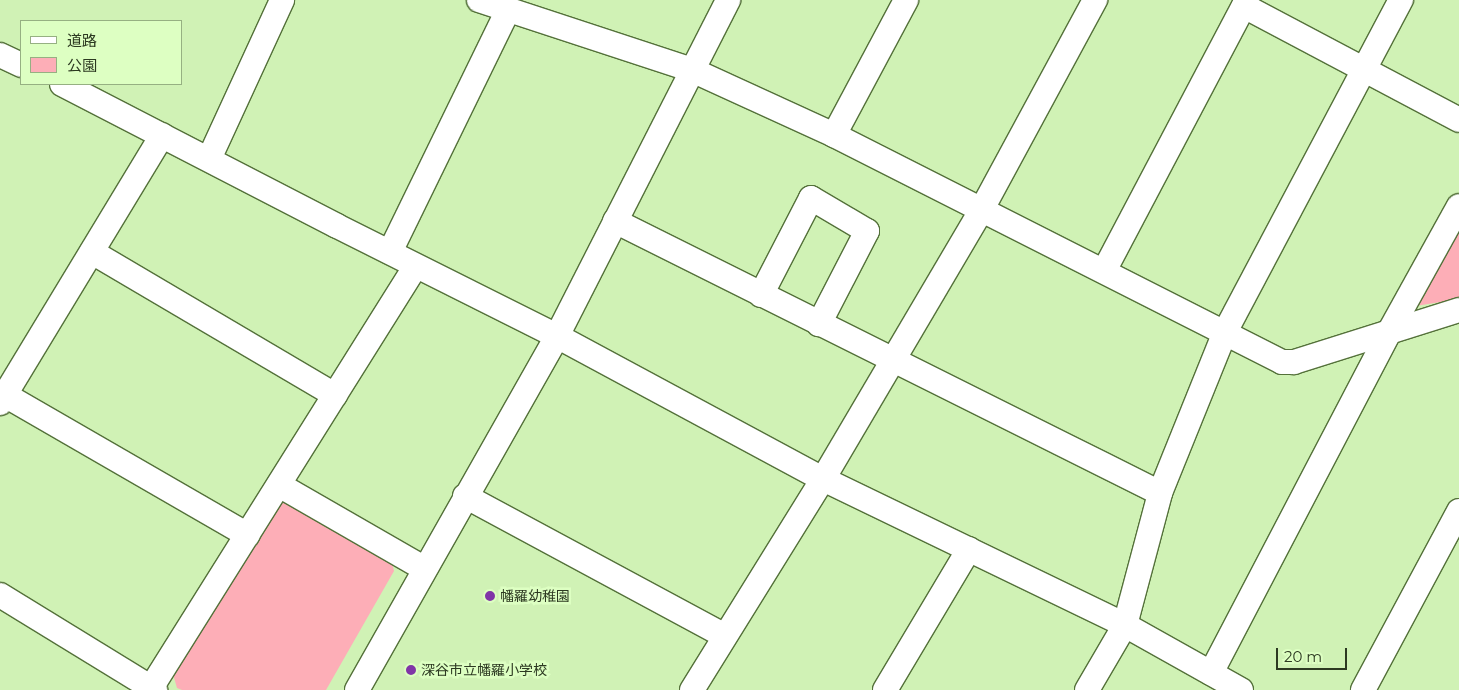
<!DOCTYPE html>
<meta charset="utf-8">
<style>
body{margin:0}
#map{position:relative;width:1459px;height:690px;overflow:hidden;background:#d0f2b5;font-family:Montserrat,"Noto Sans JP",sans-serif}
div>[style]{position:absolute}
.green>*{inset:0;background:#fdaeb7}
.roads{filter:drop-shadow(1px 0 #54713a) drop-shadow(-1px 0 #54713a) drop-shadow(0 1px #54713a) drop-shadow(0 -1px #54713a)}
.minor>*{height:24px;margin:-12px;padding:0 12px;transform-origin:12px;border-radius:12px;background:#fff}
.dots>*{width:14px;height:14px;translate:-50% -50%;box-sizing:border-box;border:2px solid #ddffc2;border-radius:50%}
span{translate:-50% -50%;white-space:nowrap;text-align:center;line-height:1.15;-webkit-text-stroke:5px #ddffc2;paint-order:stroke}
.poi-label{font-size:14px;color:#2c3921}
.left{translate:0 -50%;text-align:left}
.legend{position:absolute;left:20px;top:20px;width:162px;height:65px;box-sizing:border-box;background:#ddffc2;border:1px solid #96b082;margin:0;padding:6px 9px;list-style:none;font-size:15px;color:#2c3921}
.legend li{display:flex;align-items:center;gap:10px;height:25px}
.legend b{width:25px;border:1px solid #96b082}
.scale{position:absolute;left:1276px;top:648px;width:71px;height:22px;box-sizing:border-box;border:2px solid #2c3921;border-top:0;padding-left:6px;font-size:15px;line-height:18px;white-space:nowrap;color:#2c3921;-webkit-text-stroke:4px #ddffc2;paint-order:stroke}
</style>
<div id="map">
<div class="green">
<div style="clip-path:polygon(1459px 225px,1459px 299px,1416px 306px)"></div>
<div style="clip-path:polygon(291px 501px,391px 559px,394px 571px,326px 690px,182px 690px,177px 688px,173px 674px,280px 504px)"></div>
</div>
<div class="roads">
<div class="minor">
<div style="left:479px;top:0;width:224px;rotate:18.2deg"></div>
<div style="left:692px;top:70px;width:156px;rotate:24.6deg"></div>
<div style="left:834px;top:135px;width:502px;rotate:26.87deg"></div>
<div style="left:1282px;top:362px;width:12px"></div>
<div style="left:1294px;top:362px;width:173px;rotate:-17.5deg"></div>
<div style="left:1244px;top:6px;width:243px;rotate:27.9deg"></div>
<div style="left:0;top:55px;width:23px;rotate:25deg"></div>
<div style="left:62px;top:84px;width:309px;rotate:27.3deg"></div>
<div style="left:337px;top:226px;width:246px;rotate:26.6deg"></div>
<div style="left:557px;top:336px;width:302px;rotate:28.3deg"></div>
<div style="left:823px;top:479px;width:335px;rotate:25.8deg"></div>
<div style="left:1125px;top:625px;width:133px;rotate:29.3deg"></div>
<div style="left:834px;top:135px;width:153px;rotate:-61.9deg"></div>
<div style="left:209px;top:159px;width:175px;rotate:-65.3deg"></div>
<div style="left:615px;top:221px;width:609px;rotate:26.52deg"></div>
<div style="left:92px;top:252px;width:282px;rotate:30.5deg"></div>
<div style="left:390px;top:252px;width:269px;rotate:-64deg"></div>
<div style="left:1104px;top:271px;width:306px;rotate:-62.2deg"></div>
<div style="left:761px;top:295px;width:109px;rotate:-62.7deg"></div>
<div style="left:811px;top:198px;width:65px;rotate:30.5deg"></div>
<div style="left:867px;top:231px;width:105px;rotate:117.3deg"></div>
<div style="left:5px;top:395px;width:280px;rotate:30deg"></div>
<div style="left:0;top:403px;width:313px;rotate:-58.8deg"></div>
<div style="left:279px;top:485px;width:168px;rotate:29.9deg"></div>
<div style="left:465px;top:496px;width:295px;rotate:28.3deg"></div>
<div style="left:0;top:595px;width:182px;rotate:31.5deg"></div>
<div style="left:1211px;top:673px;width:382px;rotate:-62.4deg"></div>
<div style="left:1388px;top:334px;width:146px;rotate:-61deg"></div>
<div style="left:151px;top:688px;width:498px;rotate:-57.9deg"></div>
<div style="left:357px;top:690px;width:407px;rotate:-60.5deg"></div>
<div style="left:557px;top:336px;width:377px;rotate:-63deg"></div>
<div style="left:692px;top:690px;width:248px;rotate:-58.2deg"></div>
<div style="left:823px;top:479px;width:313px;rotate:-59.5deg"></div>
<div style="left:982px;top:209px;width:238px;rotate:-61.6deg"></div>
<div style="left:885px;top:690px;width:164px;rotate:-59.2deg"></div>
<div style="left:1087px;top:690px;width:75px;rotate:-59.7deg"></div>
<div style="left:1125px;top:625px;width:137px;rotate:-75.1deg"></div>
<div style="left:1160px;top:493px;width:174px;rotate:-68deg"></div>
<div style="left:1225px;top:332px;width:376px;rotate:-62.1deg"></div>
<div style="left:1363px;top:690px;width:203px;rotate:-61.8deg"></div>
</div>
</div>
<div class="dots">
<div style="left:490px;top:596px;background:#8035a7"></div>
<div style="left:411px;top:670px;background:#8035a7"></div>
</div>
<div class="poi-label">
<span class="left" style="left:500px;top:596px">幡羅幼稚園</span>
<span class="left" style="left:421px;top:670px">深谷市立幡羅小学校</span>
</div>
<ul class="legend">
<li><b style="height:6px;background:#fff"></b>道路</li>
<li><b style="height:14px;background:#fdaeb7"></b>公園</li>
</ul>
<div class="scale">20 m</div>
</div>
